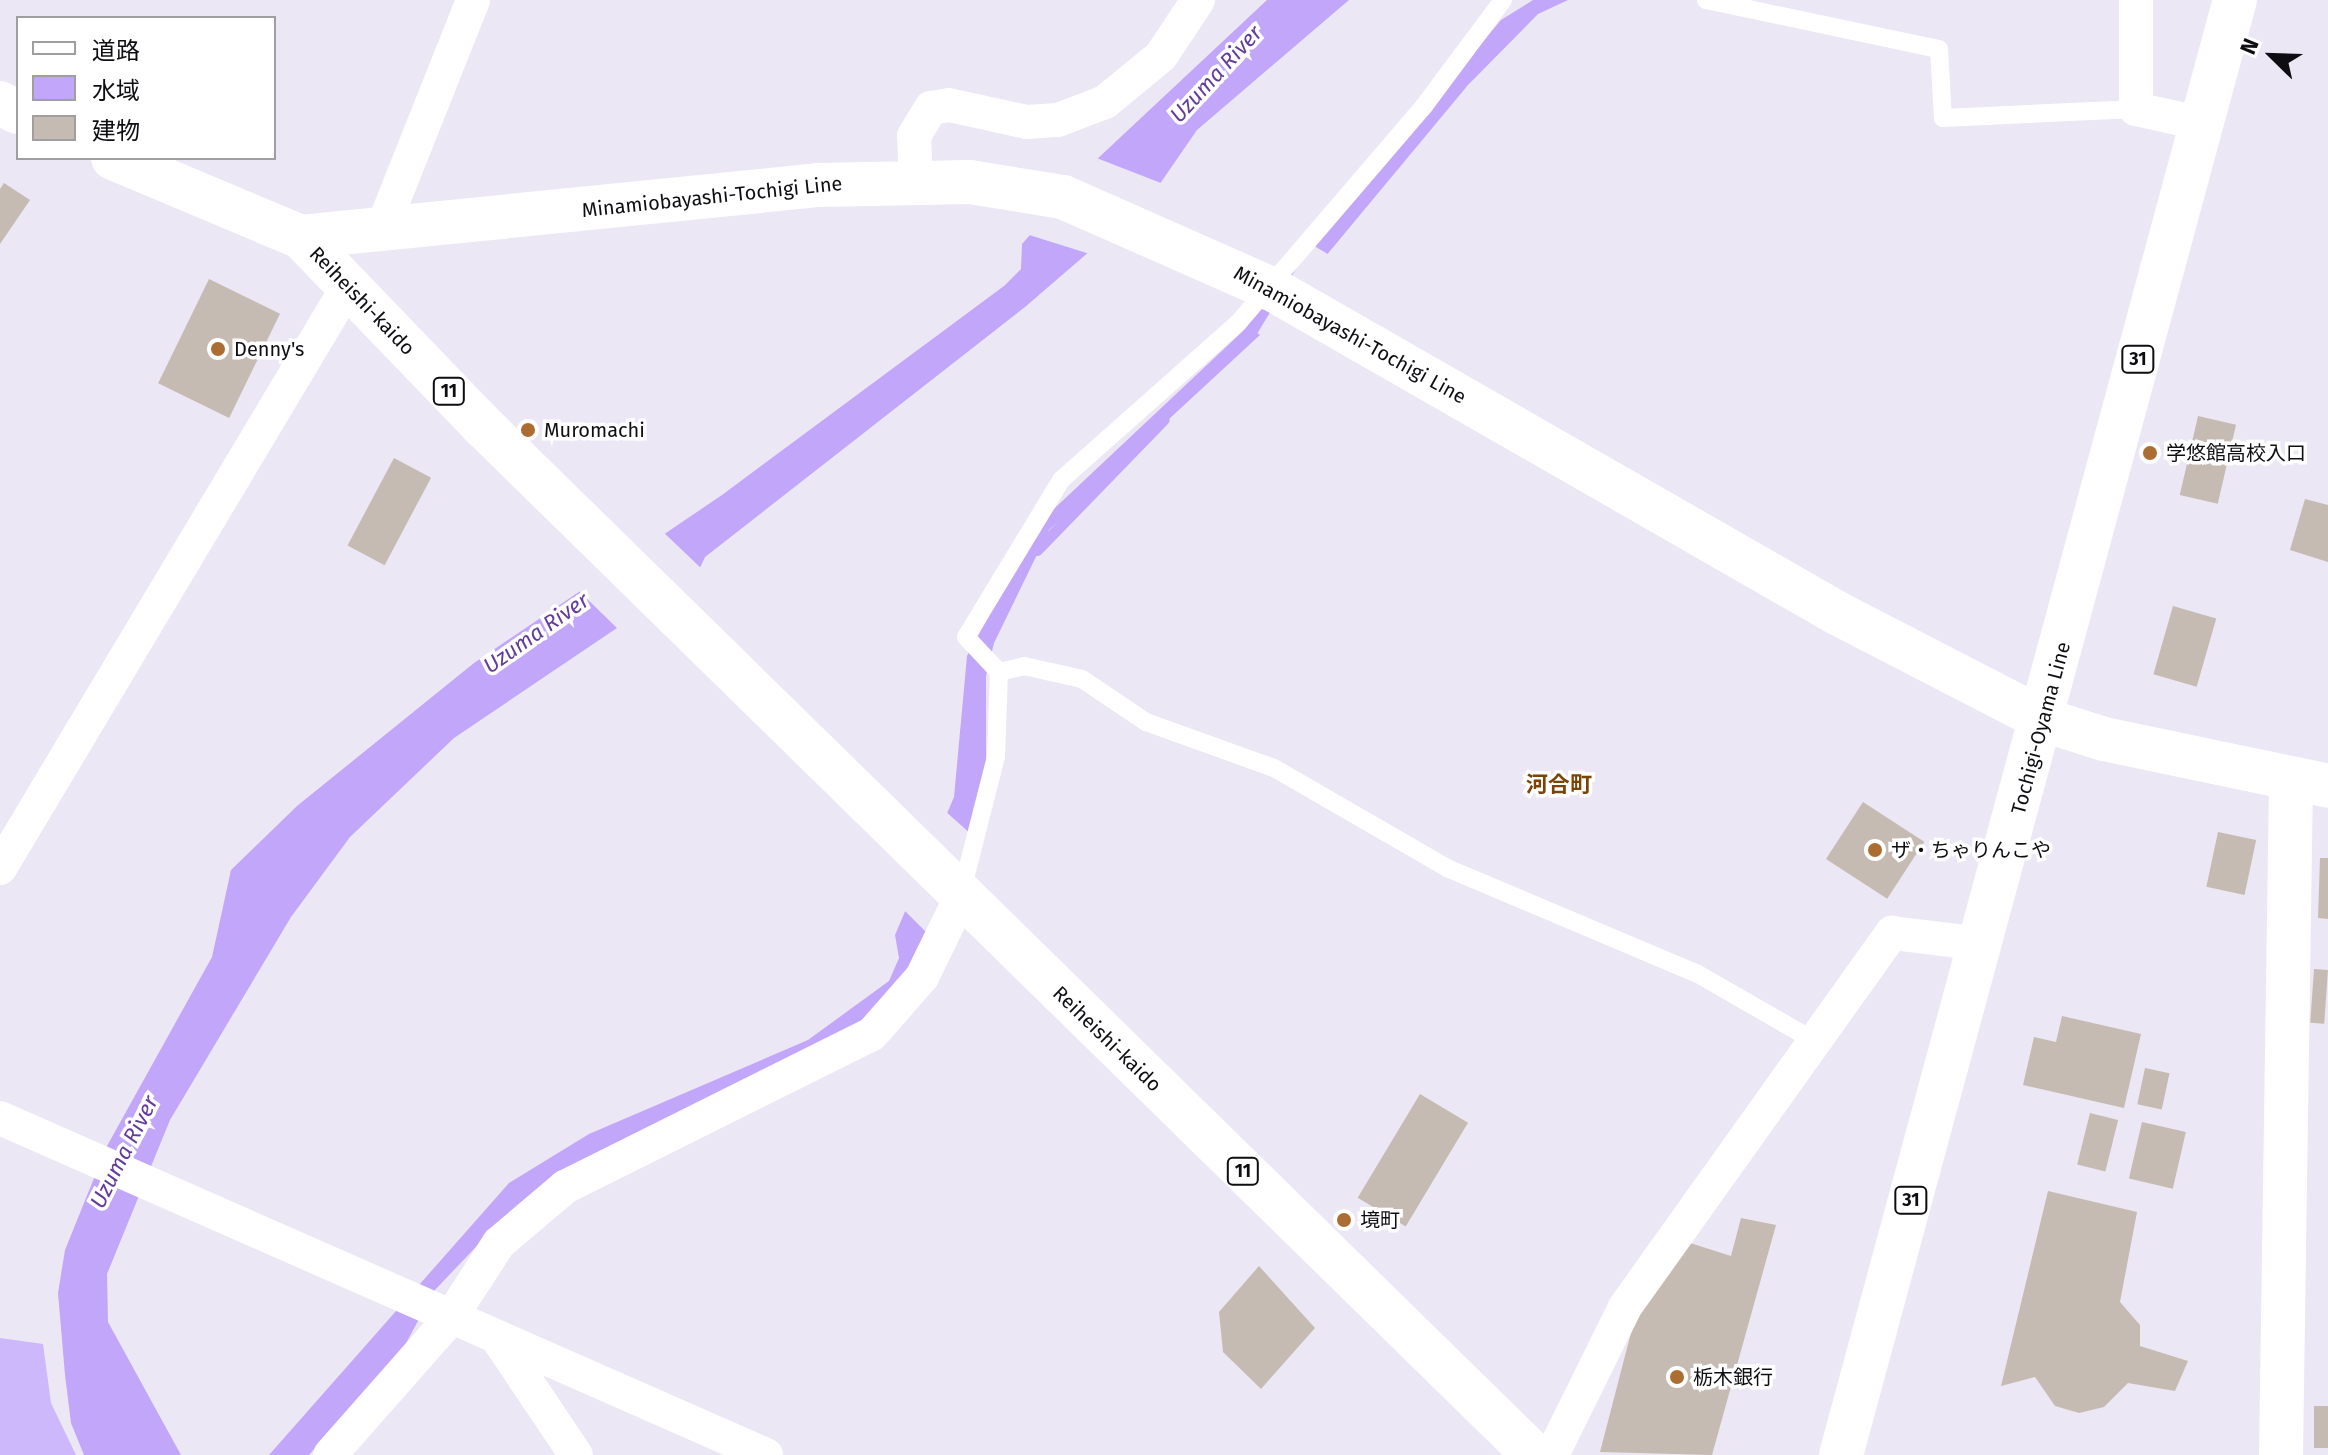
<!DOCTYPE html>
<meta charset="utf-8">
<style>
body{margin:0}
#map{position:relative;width:2328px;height:1455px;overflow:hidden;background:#ebe7f4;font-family:"Fira Sans","Noto Sans JP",sans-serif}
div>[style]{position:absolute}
.green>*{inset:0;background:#cdb8fb}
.water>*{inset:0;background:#c2a6fa}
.pier>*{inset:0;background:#ebe7f4;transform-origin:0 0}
.stream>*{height:11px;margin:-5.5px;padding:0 5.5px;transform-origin:5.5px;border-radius:5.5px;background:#c2a6fa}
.building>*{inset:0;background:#c6bbb2;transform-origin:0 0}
.service>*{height:18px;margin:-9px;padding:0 9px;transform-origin:9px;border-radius:9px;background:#fff}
.minor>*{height:34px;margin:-17px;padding:0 17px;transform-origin:17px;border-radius:17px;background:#fff}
.tertiary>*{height:44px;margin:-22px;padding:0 22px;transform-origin:22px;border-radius:22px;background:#fff}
.secondary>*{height:44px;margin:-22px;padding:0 22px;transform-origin:22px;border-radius:22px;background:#fff}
.primary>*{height:44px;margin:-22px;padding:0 22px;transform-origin:22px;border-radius:22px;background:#fff}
.dots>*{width:22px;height:22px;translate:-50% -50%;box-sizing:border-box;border:4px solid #fff;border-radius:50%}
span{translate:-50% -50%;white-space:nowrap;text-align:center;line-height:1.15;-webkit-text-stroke:7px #fff;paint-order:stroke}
.shield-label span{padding:2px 6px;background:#fff;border:2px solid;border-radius:6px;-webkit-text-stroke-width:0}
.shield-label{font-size:18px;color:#0e0d11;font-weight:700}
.street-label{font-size:20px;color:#0e0d11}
.poi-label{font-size:20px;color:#0e0d11}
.left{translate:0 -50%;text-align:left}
.water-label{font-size:22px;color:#623b9c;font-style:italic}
.neighbourhood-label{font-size:22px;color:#7a4407;font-weight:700}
.legend{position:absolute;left:16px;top:16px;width:260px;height:144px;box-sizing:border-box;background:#fff;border:2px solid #9f9ea0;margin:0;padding:10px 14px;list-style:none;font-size:24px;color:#0e0d11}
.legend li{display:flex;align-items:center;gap:16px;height:40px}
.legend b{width:40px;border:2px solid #9f9ea0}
.north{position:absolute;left:2232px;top:16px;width:80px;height:80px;-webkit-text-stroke:6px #fff;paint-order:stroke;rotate:293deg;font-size:22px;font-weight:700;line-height:32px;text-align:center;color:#0e0d11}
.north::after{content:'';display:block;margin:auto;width:28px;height:36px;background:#0e0d11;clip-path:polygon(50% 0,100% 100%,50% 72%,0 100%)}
</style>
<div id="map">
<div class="green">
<div style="clip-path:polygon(0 1338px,43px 1344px,51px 1403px,76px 1455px,0 1455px)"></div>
</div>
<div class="water">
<div style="clip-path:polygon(1267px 0,1349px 0,1197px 130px,1148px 201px,1025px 307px,705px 557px,697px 574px,454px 738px,350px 837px,291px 917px,170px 1120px,107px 1274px,108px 1322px,181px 1455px,84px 1455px,71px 1423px,65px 1375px,58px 1293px,65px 1250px,107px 1146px,212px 957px,231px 870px,297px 806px,474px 663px,722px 495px,1004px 286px,1021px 269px,1022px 244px,1094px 162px)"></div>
<div style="clip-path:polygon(1533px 0,1568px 0,1538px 14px,1468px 85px,1261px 334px,1049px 530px,994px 643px,986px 676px,986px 772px,972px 826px,901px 989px,865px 1023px,491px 1231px,434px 1291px,403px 1349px,309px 1455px,269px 1455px,509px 1183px,589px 1134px,808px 1040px,889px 981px,899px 958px,895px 935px,954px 797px,967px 656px,1040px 522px,1242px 332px,1501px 20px)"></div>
</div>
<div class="pier">
<div style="clip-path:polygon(1094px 157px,1166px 185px,1093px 255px,1026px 234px)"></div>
<div style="left:1311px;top:244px;width:23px;height:104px;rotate:31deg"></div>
<div style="clip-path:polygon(661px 530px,703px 570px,620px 631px,575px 587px)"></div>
<div style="clip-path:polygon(944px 810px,972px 835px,930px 936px,902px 908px)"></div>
</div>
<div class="stream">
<div style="left:1037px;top:550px;width:182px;rotate:-45.9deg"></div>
</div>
<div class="building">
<div style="clip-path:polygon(4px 183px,30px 200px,0 244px,0 189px)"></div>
<div style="left:209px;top:279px;width:79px;height:116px;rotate:26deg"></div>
<div style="left:2198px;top:416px;width:39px;height:81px;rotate:13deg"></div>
<div style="left:394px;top:458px;width:42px;height:99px;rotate:28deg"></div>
<div style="clip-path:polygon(2305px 499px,2328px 505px,2328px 562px,2290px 550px)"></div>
<div style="left:2173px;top:606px;width:45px;height:71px;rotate:16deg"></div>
<div style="left:1863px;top:802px;width:73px;height:68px;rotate:33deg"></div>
<div style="left:2218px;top:832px;width:39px;height:56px;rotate:12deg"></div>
<div style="clip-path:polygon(2320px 858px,2328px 858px,2328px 919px,2318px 918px)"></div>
<div style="left:2314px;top:969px;width:14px;height:54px;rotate:4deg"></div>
<div style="clip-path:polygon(2062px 1016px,2141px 1034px,2124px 1108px,2023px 1085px,2034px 1037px,2056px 1042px)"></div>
<div style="left:2145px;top:1068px;width:25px;height:37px;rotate:12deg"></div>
<div style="left:1420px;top:1094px;width:56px;height:121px;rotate:31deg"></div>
<div style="left:2090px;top:1113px;width:29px;height:53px;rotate:14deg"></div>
<div style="left:2142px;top:1122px;width:45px;height:58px;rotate:13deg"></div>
<div style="clip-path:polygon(2048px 1191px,2137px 1212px,2120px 1302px,2140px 1325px,2140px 1346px,2188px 1361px,2175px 1391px,2128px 1383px,2104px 1407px,2079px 1413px,2055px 1406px,2035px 1377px,2001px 1386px)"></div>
<div style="clip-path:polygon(1741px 1218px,1776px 1225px,1712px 1455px,1600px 1452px,1639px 1302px,1687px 1242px,1731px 1256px)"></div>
<div style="clip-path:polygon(1259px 1266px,1315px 1328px,1261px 1389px,1223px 1352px,1219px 1312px)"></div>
<div style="left:2314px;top:1406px;width:14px;height:42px"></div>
</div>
<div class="service">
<div style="left:1706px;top:0;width:238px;rotate:11.9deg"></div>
<div style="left:1939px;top:49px;width:69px;rotate:86.7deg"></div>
<div style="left:1943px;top:118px;width:193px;rotate:-2.7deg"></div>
<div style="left:999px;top:672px;width:48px;rotate:-133.3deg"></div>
<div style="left:966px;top:637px;width:184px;rotate:-58.8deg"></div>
<div style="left:1061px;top:480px;width:237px;rotate:-41.6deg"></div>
<div style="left:1238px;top:323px;width:286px;rotate:-49.4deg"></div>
<div style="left:1424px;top:106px;width:132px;rotate:-53.3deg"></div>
<div style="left:961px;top:894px;width:141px;rotate:-75.7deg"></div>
<div style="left:996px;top:757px;width:85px;rotate:-88deg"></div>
<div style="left:999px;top:672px;width:26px;rotate:-13deg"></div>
<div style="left:1024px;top:666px;width:59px;rotate:12.6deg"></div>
<div style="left:1082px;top:679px;width:77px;rotate:33.9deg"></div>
<div style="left:1146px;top:722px;width:136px;rotate:19.8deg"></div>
<div style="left:1274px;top:768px;width:200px;rotate:30deg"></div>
<div style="left:1447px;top:868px;width:272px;rotate:22.9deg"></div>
<div style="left:1698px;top:974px;width:133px;rotate:29.9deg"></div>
</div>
<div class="minor">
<div style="left:2136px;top:0;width:109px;rotate:90deg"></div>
<div style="left:2136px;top:109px;width:65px;rotate:12.5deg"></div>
<div style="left:916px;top:181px;width:45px;rotate:-92.5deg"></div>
<div style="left:914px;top:136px;width:33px;rotate:-59deg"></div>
<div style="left:931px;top:108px;width:18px;rotate:-9deg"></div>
<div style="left:949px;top:105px;width:80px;rotate:12.3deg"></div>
<div style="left:1027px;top:122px;width:31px;rotate:-4deg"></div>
<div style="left:1058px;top:120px;width:50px;rotate:-21deg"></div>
<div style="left:1105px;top:102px;width:72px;rotate:-39.4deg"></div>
<div style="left:1161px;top:56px;width:67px;rotate:-56.5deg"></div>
<div style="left:380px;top:234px;width:252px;rotate:-68.3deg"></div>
<div style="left:0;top:868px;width:676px;rotate:-59.11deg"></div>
<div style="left:0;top:1118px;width:837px;rotate:23.75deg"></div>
<div style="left:500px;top:1342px;width:136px;rotate:56.1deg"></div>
<div style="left:330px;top:1455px;width:180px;rotate:-48.6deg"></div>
<div style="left:449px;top:1320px;width:92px;rotate:-57deg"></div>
<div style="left:499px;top:1243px;width:87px;rotate:-40.3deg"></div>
<div style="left:565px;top:1187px;width:343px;rotate:-26.5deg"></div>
<div style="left:872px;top:1034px;width:76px;rotate:-48.7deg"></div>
<div style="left:922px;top:977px;width:89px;rotate:-64deg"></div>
<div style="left:1552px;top:1455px;width:165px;rotate:-63.7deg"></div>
<div style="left:1625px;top:1307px;width:460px;rotate:-54.5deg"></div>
<div style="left:1892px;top:933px;width:90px;rotate:7deg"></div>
</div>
<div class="tertiary">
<div style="left:2281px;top:1455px;width:676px;rotate:-89.15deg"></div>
</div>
<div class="secondary">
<div style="left:301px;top:237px;width:521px;rotate:-5.73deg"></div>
<div style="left:819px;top:185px;width:151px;rotate:-1.1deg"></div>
<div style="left:970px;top:182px;width:94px;rotate:9.2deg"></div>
<div style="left:1063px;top:197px;width:228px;rotate:23.8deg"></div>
<div style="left:1272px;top:289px;width:651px;rotate:29.83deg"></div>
<div style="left:1837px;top:613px;width:233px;rotate:27.3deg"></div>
<div style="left:2044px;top:720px;width:63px;rotate:17.6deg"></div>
<div style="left:2104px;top:739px;width:229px;rotate:11.8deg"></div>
</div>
<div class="primary">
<div style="left:0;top:103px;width:20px;rotate:27deg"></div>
<div style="left:113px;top:158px;width:204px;rotate:22.8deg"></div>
<div style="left:301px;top:237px;width:260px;rotate:46.1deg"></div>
<div style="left:481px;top:424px;width:1474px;rotate:44.4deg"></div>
<div style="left:1841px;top:1455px;width:1507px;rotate:-74.85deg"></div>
</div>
<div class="dots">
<div style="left:218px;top:349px;background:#ac6d33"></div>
<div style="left:528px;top:430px;background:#ac6d33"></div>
<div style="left:2150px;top:453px;background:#ac6d33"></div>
<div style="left:1875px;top:850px;background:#ac6d33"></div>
<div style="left:1344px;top:1220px;background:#ac6d33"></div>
<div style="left:1677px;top:1377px;background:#ac6d33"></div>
</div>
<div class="shield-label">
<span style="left:2138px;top:359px">31</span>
<span style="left:449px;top:391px">11</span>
<span style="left:1243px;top:1171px">11</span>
<span style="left:1911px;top:1200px">31</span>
</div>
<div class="street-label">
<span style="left:712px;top:197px;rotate:-6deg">Minamiobayashi-Tochigi Line</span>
<span style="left:362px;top:301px;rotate:46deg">Reiheishi-kaido</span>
<span style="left:1350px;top:335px;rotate:29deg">Minamiobayashi-Tochigi Line</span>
<span style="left:2041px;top:728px;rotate:-75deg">Tochigi-Oyama Line</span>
<span style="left:1107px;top:1039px;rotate:44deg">Reiheishi-kaido</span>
</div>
<div class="poi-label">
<span class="left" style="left:234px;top:349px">Denny's</span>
<span class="left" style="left:544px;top:430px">Muromachi</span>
<span class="left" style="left:2166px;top:453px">学悠館高校入口</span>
<span class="left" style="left:1891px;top:850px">ザ・ちゃりんこや</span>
<span class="left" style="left:1360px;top:1220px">境町</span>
<span class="left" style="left:1693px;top:1377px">栃木銀行</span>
</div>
<div class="water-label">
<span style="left:1216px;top:74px;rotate:-47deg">Uzuma River</span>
<span style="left:536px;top:633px;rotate:-35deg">Uzuma River</span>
<span style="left:124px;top:1152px;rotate:-63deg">Uzuma River</span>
</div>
<div class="neighbourhood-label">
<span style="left:1559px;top:785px">河合町</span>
</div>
<ul class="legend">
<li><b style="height:10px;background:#fff"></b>道路</li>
<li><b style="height:22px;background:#c2a6fa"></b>水域</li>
<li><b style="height:22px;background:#c6bbb2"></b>建物</li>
</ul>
<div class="north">N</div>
</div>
